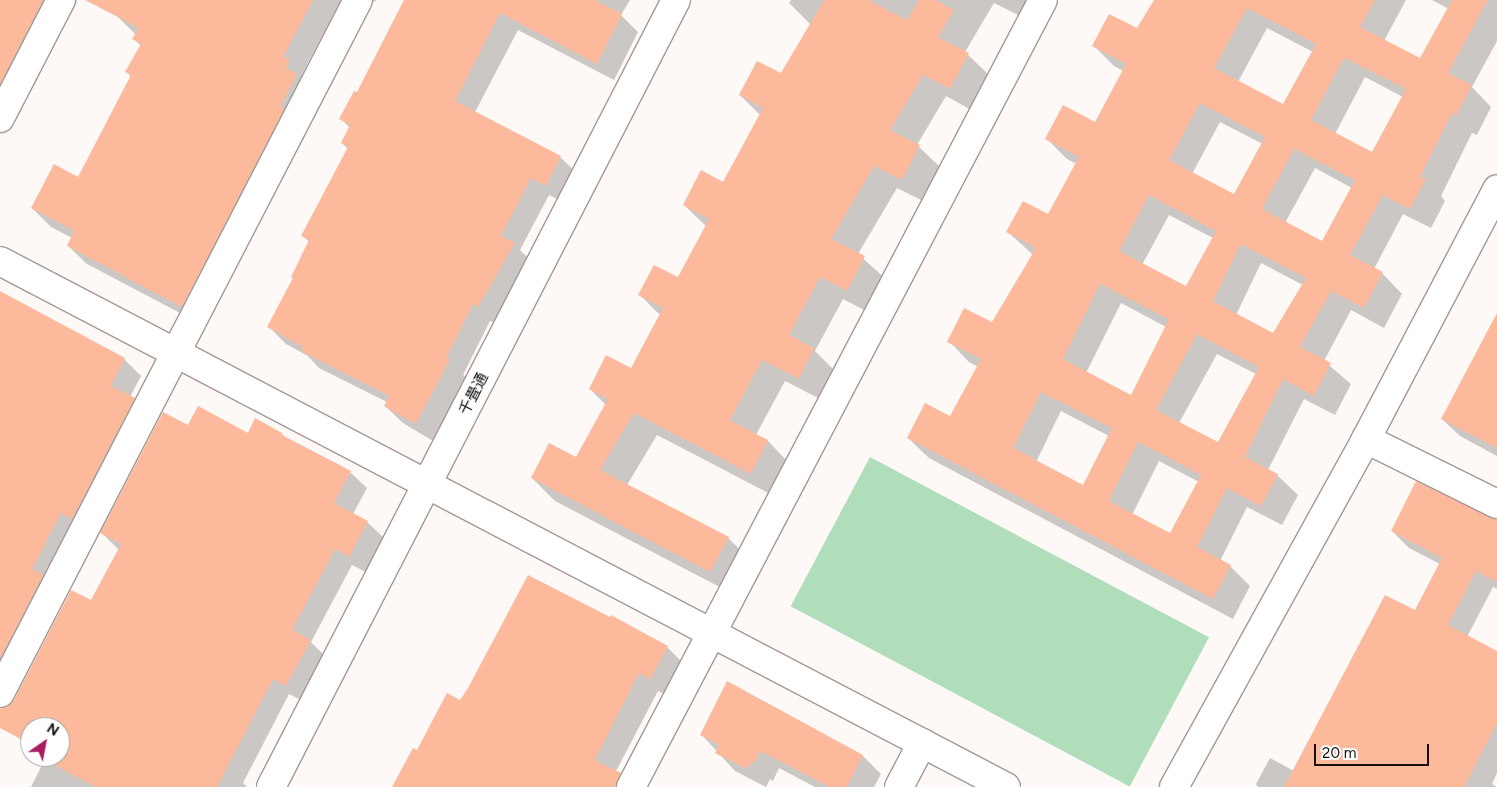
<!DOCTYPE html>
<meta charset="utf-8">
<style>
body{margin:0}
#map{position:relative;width:1497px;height:787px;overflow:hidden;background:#fef9f7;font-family:Figtree,"Noto Sans JP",sans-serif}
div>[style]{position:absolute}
.green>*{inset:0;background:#b0debb;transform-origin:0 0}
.shadow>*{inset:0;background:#0003}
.building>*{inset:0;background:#fcb99c}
.roads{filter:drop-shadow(1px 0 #a49994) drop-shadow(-1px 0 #a49994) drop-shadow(0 1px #a49994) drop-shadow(0 -1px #a49994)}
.minor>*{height:28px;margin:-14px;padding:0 14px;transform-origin:14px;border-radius:14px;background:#fff}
span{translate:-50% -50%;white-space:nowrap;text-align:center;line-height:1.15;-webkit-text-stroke:5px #fff;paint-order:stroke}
.street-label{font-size:15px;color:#15110f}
.north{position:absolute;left:20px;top:717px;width:50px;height:50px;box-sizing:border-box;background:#fff;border:1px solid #a1a09f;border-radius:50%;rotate:33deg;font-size:14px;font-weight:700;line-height:20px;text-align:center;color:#15110f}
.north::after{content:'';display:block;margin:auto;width:18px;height:22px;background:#a91d5f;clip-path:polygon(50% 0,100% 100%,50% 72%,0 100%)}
.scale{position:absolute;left:1314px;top:744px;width:115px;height:22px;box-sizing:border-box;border:2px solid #15110f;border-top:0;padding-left:6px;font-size:15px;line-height:18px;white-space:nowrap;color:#15110f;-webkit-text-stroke:4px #fff;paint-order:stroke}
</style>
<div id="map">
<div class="green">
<div style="left:870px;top:457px;width:384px;height:169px;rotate:28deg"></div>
</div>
<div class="shadow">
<div style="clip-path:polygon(0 0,73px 0,0 130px)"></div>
<div style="clip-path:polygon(124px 0,341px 0,302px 74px,308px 80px,201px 324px,87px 264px,68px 246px,72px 238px,51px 227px,32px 208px,78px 179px,131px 77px,127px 72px,141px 46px,134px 39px,136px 35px,116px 15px)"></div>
<div style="clip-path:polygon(347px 0,377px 0,369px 5px)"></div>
<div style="clip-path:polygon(443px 0,630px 0,621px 15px,638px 32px,614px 80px,518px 30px,475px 112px,560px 157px,578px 174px,563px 202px,549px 195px,520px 250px,532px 262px,495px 323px,490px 321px,463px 375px,466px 377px,433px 441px,403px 423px,385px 406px,387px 402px,319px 368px,308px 356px,286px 344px,269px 327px,294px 279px,310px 243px,303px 236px,348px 149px,342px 143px,350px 128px,341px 119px,357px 94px)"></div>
<div style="clip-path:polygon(791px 0,1029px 0,1020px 16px,994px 3px,965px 52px,991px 77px,973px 111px,946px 96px,917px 145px,942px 169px,925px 202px,897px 188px,858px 254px,887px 280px,870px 313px,843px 299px,815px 351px,836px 372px,822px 400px,785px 381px,756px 435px,768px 441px,790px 464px,774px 496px,657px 435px,627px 485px,728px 538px,751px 560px,733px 594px,555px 501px,532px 478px,577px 459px,606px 405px,590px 389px,631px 370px,661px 316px,640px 295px,679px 279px,707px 227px,684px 205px,723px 184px,761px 116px,740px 95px,781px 75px,811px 25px,789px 3px)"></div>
<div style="clip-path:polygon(evenodd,1155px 0,1406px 0,1384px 41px,1421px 60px,1449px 9px,1432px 0,1497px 0,1497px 41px,1472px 87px,1491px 107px,1477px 135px,1472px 133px,1441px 196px,1445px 201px,1431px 228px,1403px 214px,1374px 269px,1382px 273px,1402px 294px,1384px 328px,1351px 310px,1324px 361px,1351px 384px,1335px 415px,1304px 399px,1268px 470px,1277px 475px,1298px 495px,1282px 525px,1247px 507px,1220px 561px,1230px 566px,1250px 586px,1233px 619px,929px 458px,908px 438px,951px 417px,978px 367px,969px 362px,949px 341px,992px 324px,1033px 255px,1008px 232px,1049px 216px,1077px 164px,1067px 159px,1047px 139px,1096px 123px,1123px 71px,1114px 66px,1094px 46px,1138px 30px,1155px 0,1267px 28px,1313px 52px,1284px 106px,1238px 82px,1267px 28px,1155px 0,1365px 77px,1403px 97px,1373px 153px,1335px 134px,1365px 77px,1155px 0,1220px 122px,1263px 144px,1235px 196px,1192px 174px,1220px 122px,1155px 0,1315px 168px,1352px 188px,1323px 242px,1285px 223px,1315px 168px,1155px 0,1169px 215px,1213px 238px,1186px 288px,1142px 265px,1169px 215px,1155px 0,1261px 263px,1303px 285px,1274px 334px,1236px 315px,1261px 263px,1155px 0,1121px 303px,1166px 327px,1132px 397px,1086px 373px,1121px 303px,1155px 0,1217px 354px,1256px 374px,1218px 444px,1179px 423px,1217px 354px,1155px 0,1061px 411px,1109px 436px,1084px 487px,1036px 462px,1061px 411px,1155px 0,1159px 461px,1199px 482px,1170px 535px,1132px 515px,1159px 461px)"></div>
<div style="clip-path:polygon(0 292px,124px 359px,141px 376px,130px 397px,151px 415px,2px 703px,0 710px,9px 707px,91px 602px,119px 550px,102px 533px,189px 427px,249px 435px,282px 434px,287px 439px,350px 472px,367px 488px,353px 514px,367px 522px,384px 538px,366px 572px,352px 565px,311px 642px,326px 657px,303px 701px,289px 694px,243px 783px,247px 787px,31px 787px,46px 757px,60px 757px,60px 727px,30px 727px,30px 740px,0 725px)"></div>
<div style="clip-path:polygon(1497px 331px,1497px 456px,1460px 436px,1442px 419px)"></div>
<div style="clip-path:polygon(1490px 519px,1497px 520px,1497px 589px,1493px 587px,1467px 637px,1497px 653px,1497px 773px,1492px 784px,1497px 787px,1258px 787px,1256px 784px,1270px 758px,1294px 771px,1415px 612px,1440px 564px,1409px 548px,1392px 531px)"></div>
<div style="clip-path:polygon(667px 647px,685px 665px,668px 696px,658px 691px,615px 773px,629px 787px,394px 787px,417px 752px,460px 701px)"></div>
<div style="clip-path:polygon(728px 683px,863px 756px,881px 774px,874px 787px,815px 787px,779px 768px,773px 781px,770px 779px,766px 787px,735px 771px,701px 734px)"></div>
</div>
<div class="building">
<div style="clip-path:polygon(0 0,43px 0,0 84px)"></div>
<div style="clip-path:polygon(85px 0,313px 0,283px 57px,290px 60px,286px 68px,297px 74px,280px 107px,284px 109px,182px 307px,67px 246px,74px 231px,31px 208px,54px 164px,78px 177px,131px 75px,125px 72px,141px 44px,132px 39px,139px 28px)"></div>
<div style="clip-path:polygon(404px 0,595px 0,622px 14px,597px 64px,500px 13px,455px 101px,561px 156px,546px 186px,531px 178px,501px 236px,515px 243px,478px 307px,473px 304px,446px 358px,450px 359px,416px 424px,384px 406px,389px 396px,301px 351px,303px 347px,267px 327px,293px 278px,291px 277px,309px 240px,301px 236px,348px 147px,341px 143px,350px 125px,339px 119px,354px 91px,357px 92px)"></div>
<div style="clip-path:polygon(824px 0,868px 0,907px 20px,919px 0,935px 0,954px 10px,938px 37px,969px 53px,950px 89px,923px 75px,890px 130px,920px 145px,902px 180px,874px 166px,831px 239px,865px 256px,847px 291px,820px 277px,789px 335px,814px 348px,799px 379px,762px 360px,730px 420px,768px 440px,751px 474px,634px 413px,600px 470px,729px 537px,710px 572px,531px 478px,549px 443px,576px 457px,608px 399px,589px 389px,606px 355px,631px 368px,663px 308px,638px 295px,654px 265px,678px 277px,709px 219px,683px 205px,701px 170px,723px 182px,763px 108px,739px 95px,757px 61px,781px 73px)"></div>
<div style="clip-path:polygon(evenodd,1154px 0,1375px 0,1360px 27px,1420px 58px,1452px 0,1488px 0,1448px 73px,1472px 85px,1456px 116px,1452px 113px,1420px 177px,1426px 179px,1410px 209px,1383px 195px,1350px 255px,1383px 272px,1364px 308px,1331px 291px,1300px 347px,1331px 363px,1314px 396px,1283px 379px,1245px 457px,1278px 474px,1261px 506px,1227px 488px,1197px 547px,1231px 565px,1213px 599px,907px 438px,925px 403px,950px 416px,981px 359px,947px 342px,964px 308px,992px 322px,1036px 248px,1006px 232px,1023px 201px,1048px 214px,1079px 157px,1045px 139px,1063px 105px,1095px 122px,1126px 64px,1092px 46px,1109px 14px,1137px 28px,1154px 0,1247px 8px,1316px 44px,1283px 104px,1214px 68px,1247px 8px,1154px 0,1344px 58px,1406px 89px,1372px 152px,1311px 120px,1344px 58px,1154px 0,1200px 103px,1265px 137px,1234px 194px,1169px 160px,1200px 103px,1154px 0,1294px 149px,1355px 180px,1322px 241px,1262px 209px,1294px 149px,1154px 0,1149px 195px,1216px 231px,1186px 286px,1119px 251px,1149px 195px,1154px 0,1241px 244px,1306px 278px,1273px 333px,1213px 301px,1241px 244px,1154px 0,1100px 284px,1169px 319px,1131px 395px,1063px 359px,1100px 284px,1154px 0,1197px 334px,1259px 367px,1218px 442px,1156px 410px,1197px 334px,1154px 0,1041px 392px,1112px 428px,1083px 485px,1013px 448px,1041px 392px,1154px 0,1138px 442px,1201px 475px,1170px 533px,1109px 501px,1138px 442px)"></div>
<div style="clip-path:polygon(0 291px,125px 358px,111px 386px,135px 398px,72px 519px,61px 513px,32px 569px,43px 575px,0 659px)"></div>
<div style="clip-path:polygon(1497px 313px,1497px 448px,1441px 419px)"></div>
<div style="clip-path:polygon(198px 406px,248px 433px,255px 418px,282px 433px,282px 435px,351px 471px,334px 503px,368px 521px,349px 557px,335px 549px,292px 630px,311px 640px,286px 686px,273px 679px,217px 787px,96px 787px,56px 766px,60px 759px,56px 757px,60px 757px,60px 727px,30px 727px,30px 744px,0 728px,0 709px,8px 706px,14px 700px,71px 590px,91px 600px,121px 544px,100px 533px,163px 412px,188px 425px)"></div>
<div style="clip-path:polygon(1416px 481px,1497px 520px,1497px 582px,1476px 571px,1448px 625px,1497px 651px,1497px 723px,1464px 787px,1284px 787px,1385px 595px,1415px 610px,1442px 558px,1391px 531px)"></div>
<div style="clip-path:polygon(528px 575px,610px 617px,611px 615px,668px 646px,650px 679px,639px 673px,595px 760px,621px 773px,615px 787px,392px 787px,413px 748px,417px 750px,447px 693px,460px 700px,468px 688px)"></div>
<div style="clip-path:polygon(727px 681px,863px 755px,847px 787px,830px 787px,760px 751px,754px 763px,751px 762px,747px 769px,715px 753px,719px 745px,700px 735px)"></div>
</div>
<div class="roads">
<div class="minor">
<div style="left:0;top:118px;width:133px;rotate:-62.7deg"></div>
<div style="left:0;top:261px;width:1135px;rotate:27.6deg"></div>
<div style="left:1366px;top:439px;width:146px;rotate:26.4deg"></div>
<div style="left:0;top:693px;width:780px;rotate:-62.68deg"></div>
<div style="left:271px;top:787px;width:885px;rotate:-62.77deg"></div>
<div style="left:631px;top:787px;width:888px;rotate:-62.37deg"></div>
<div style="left:899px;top:787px;width:50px;rotate:-62.4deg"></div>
<div style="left:1174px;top:787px;width:397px;rotate:-61.1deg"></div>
<div style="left:1366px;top:439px;width:282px;rotate:-62.3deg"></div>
</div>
</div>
<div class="street-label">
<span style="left:474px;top:394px;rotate:-63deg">千畳通</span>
</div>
<div class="north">N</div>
<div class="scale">20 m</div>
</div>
